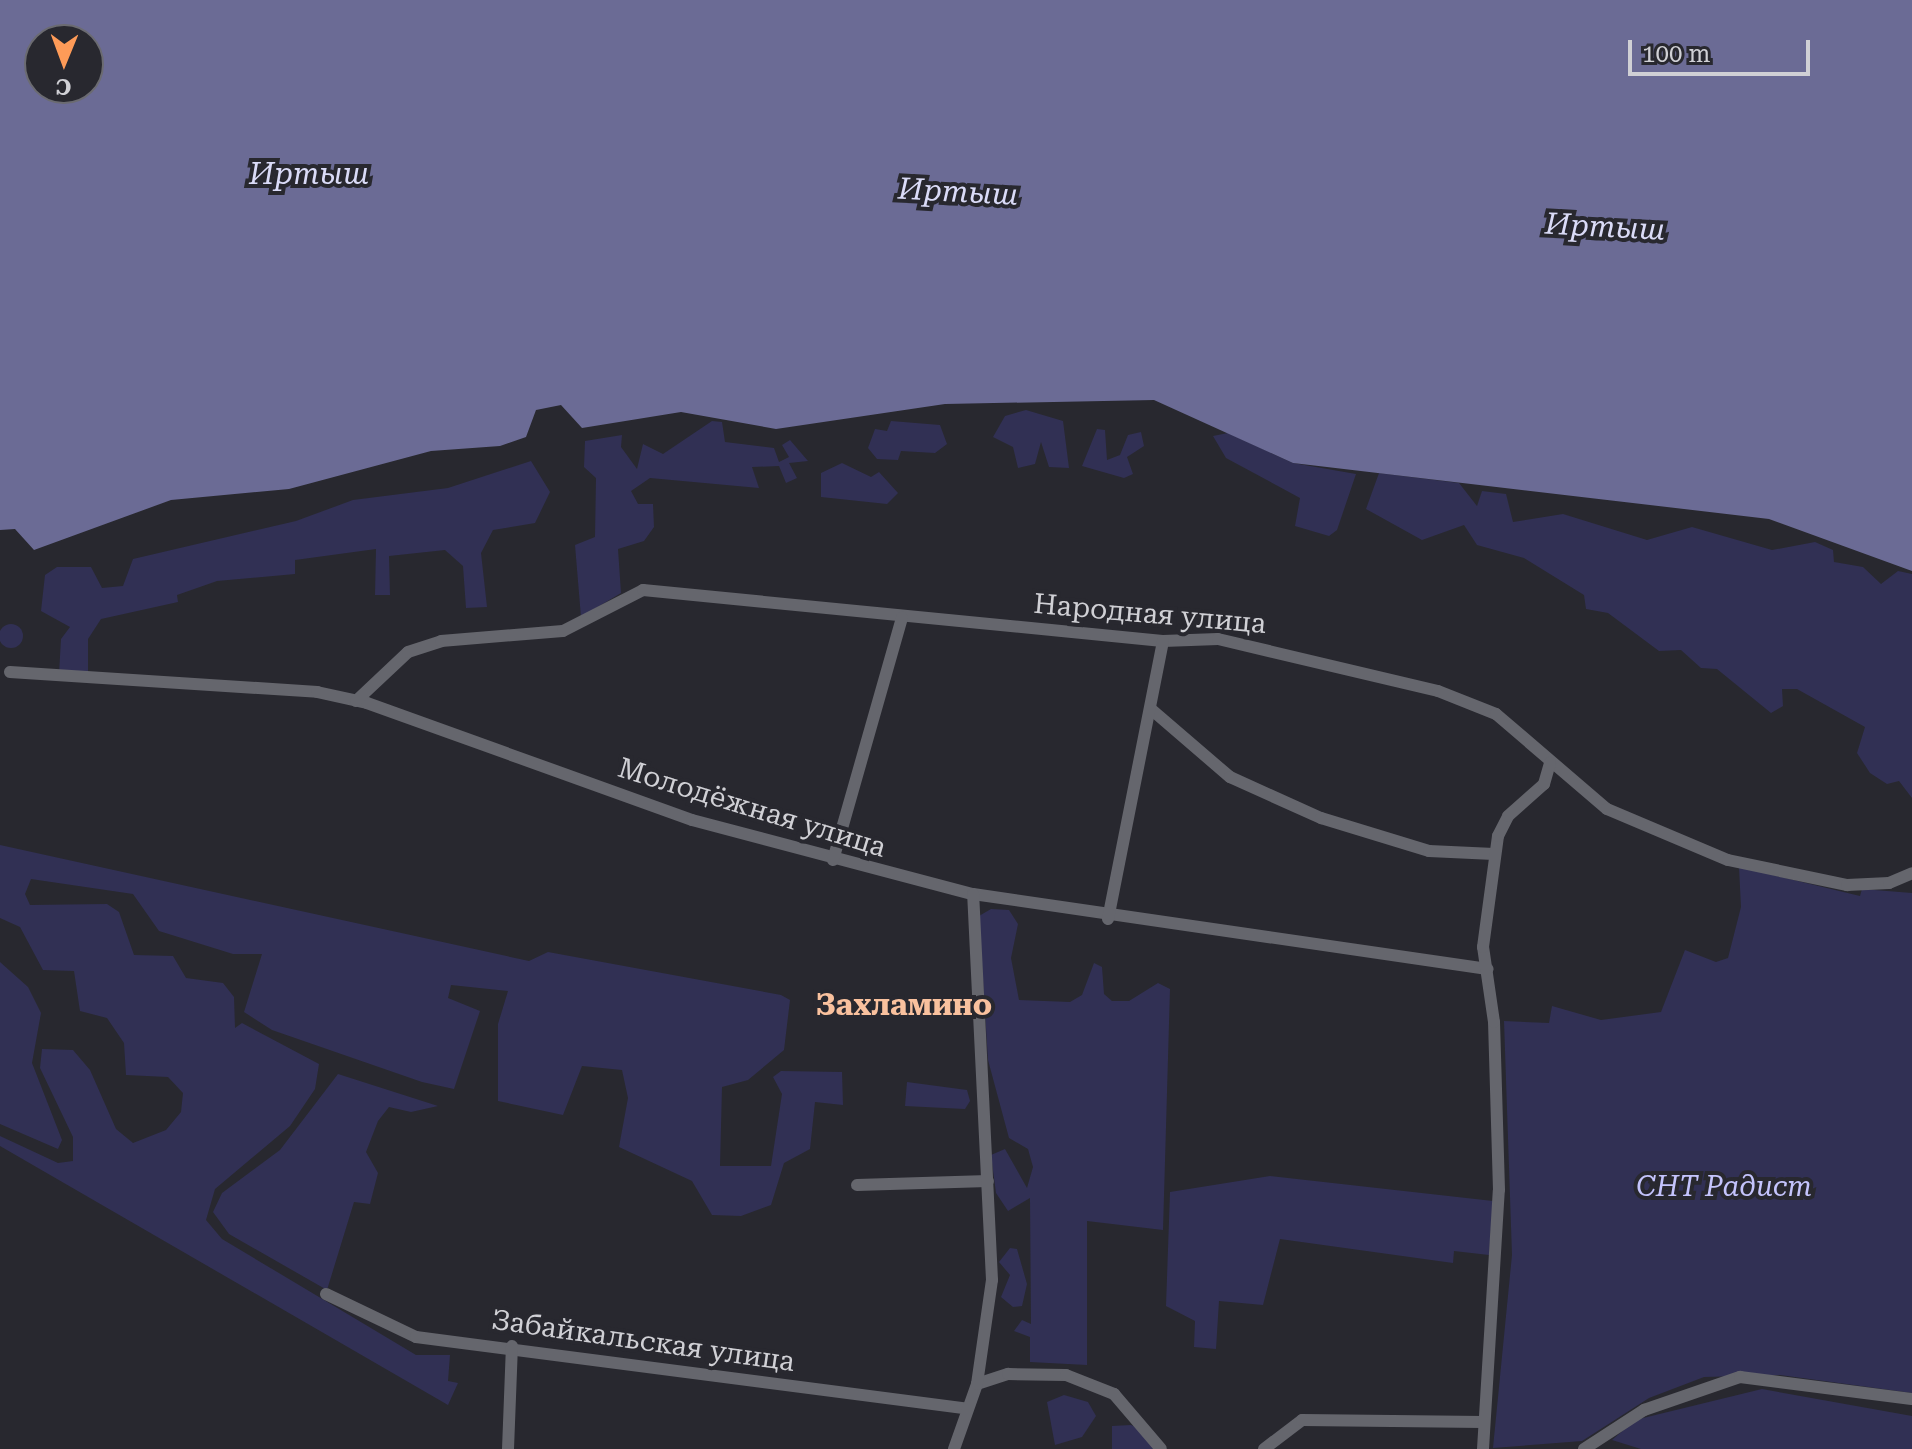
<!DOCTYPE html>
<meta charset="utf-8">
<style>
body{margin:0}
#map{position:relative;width:1912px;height:1449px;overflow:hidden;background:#28282f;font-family:"Roboto Serif",serif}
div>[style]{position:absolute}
.green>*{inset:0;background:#313054}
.round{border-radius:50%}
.water>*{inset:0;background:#6b6b95}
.minor>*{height:12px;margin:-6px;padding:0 6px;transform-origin:6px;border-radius:6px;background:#65666d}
span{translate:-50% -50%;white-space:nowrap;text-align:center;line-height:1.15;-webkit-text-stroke:8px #28282f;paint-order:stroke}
.street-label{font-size:28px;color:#d0d0d5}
.park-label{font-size:28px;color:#c4c4fc;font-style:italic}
.water-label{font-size:30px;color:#dadbf7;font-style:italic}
.neighbourhood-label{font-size:30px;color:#f9c19e;font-weight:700}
.north{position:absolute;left:24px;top:24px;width:80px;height:80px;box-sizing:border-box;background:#28282f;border:2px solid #6b6b71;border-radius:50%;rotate:181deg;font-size:22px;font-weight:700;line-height:32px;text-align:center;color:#d0d0d5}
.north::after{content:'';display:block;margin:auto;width:28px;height:36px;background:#fe9b58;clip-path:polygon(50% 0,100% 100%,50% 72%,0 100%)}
.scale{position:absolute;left:1628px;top:40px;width:182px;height:36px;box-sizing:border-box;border:4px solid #d0d0d5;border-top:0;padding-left:10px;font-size:24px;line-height:28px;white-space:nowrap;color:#d0d0d5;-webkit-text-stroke:6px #28282f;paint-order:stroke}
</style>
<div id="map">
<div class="green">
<div style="clip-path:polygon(1026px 410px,1063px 421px,1069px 468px,1049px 467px,1041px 442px,1035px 464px,1018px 468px,1013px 447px,993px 437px,1005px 416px)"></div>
<div style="clip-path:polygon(712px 421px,722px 422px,725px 442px,774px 448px,779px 462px,789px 457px,782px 445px,790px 440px,808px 461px,789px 463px,797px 478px,786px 483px,779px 466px,752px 467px,759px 488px,650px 478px,631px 491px,638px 504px,653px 504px,654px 527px,644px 541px,618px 549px,621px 593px,581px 617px,575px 545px,595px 537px,596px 478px,584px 467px,585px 441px,622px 435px,621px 447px,637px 469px,643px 444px,663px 454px)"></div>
<div style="clip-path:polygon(891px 421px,940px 425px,947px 444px,935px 453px,901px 451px,898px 460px,877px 459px,868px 448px,875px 429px,887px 431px)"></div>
<div style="clip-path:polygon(1097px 429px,1105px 430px,1107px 460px,1120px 455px,1128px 435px,1141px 432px,1144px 446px,1127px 457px,1133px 474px,1124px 478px,1082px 466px)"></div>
<div style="clip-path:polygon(1228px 433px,1293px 463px,1356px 474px,1337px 530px,1329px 536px,1295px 526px,1300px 498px,1226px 458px,1213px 436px)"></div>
<div style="clip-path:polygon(531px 461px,550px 492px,535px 523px,493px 530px,481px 553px,487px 607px,466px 608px,463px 566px,445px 550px,389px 556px,390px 595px,375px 595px,376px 549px,295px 560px,295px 574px,217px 581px,177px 595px,178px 602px,101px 619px,88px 639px,88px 676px,59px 674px,61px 639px,70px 627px,41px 611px,45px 575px,57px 567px,91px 567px,102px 588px,123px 586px,133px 559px,296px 521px,353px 500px,448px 488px)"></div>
<div style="clip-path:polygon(842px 463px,871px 477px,879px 472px,898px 493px,887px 504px,821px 497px,821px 473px)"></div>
<div style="clip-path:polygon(1379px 473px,1459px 483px,1477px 506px,1482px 491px,1506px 494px,1513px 522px,1563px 514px,1647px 540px,1692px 527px,1772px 550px,1815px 542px,1833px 550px,1834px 562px,1863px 567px,1881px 584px,1898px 571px,1912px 574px,1912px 798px,1899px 781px,1887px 784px,1870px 773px,1857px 753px,1865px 727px,1797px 689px,1782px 689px,1783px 706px,1771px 713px,1717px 669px,1701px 668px,1681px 650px,1659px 651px,1608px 613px,1586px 609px,1584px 595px,1524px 558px,1477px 545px,1464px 525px,1422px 540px,1366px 509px)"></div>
<div class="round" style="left:-1px;top:624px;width:24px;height:24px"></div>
<div style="clip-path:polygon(0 845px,529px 961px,548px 952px,781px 995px,790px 1000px,784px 1050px,748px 1080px,722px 1087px,720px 1166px,771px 1166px,782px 1094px,773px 1077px,781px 1071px,842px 1072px,843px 1105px,815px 1102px,810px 1149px,784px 1163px,771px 1205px,741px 1216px,712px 1215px,692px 1181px,619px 1147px,628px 1098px,622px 1070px,582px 1066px,563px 1115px,498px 1101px,498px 1024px,508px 991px,451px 985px,448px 998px,480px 1011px,454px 1089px,422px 1082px,272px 1030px,244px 1012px,262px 954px,233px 954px,159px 931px,133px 894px,31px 879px,25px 894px,30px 905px,107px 904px,119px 912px,134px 955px,173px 956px,186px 978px,223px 983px,234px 997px,235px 1028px,242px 1023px,319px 1064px,315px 1089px,290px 1126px,215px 1189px,206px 1220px,222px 1239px,416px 1355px,450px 1355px,448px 1381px,458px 1383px,448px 1405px,0 1146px,0 1136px,58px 1163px,73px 1161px,73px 1137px,40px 1068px,42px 1049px,73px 1050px,90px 1070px,116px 1129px,133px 1143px,166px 1130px,181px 1112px,183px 1093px,168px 1077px,126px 1075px,124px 1043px,107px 1018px,80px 1011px,74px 971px,43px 970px,20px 927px,0 918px)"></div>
<div style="clip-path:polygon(1739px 867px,1860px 896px,1862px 889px,1912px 893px,1912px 1393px,1780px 1375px,1704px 1377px,1649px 1398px,1582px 1441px,1493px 1448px,1512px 1255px,1504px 1021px,1549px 1023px,1552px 1006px,1601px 1020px,1661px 1012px,1685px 950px,1716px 962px,1728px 958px,1741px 907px)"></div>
<div style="clip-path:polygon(991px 909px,1009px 910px,1018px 924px,1011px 958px,1019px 1000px,1070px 1002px,1082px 995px,1094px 963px,1102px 967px,1104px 994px,1112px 1001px,1129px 1001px,1158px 983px,1170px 989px,1163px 1230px,1087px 1221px,1087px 1365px,1030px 1362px,1030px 1337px,1014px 1331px,1022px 1320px,1031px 1324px,1030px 1198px,1008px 1211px,996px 1193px,991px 1155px,1005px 1149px,1027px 1188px,1033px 1167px,1028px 1149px,1009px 1138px,988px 1060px,979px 916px)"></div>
<div style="clip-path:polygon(0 962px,28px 987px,41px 1013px,32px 1063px,62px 1140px,58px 1149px,0 1124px)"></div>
<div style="clip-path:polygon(338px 1074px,438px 1106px,411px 1112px,389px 1107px,378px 1121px,366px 1152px,378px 1173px,370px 1204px,354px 1202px,327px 1290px,229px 1234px,213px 1212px,222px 1193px,280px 1150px)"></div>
<div style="clip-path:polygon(907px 1082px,967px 1090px,970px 1101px,965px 1109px,905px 1106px)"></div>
<div style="clip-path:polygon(1270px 1176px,1493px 1201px,1489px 1255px,1454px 1251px,1453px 1263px,1280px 1239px,1263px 1305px,1219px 1301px,1216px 1349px,1194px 1347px,1195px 1321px,1166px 1306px,1170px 1192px)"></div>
<div style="clip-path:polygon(1010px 1248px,1017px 1249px,1027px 1284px,1022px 1306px,1013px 1307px,1001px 1297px,1010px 1275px,999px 1262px)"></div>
<div style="clip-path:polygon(1762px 1389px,1912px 1416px,1912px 1449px,1641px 1449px,1612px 1440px,1635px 1420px)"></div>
<div style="clip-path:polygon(1064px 1395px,1088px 1402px,1096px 1416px,1082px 1437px,1055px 1445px,1047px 1402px)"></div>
<div style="clip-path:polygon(1131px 1425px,1140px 1429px,1155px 1449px,1112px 1449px,1112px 1426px)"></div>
</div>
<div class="water">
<div style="clip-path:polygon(evenodd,0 0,1912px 0,1912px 571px,1769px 519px,1293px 463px,1154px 400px,945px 404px,776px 429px,681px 412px,582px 428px,561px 405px,536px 410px,526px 437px,500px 446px,431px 451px,289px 489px,171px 500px,34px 550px,15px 529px,0 530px,0 0,88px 40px,88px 88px,40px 88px,40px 40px,88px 40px)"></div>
</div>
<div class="minor">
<div style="left:10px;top:672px;width:308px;rotate:3.7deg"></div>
<div style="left:317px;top:692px;width:51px;rotate:12.4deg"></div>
<div style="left:367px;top:703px;width:345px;rotate:19.8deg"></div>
<div style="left:692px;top:820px;width:291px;rotate:14.8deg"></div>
<div style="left:973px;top:894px;width:520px;rotate:8.29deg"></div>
<div style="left:356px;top:701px;width:71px;rotate:-43.3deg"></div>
<div style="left:408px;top:652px;width:35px;rotate:-18deg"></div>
<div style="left:441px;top:641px;width:122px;rotate:-4.7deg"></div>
<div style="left:563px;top:631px;width:90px;rotate:-27.1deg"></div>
<div style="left:643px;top:590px;width:522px;rotate:5.6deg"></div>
<div style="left:1163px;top:641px;width:55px;rotate:-2.1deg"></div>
<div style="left:1218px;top:639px;width:226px;rotate:13.3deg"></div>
<div style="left:1438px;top:691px;width:62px;rotate:21.6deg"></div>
<div style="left:1496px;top:714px;width:146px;rotate:40.6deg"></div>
<div style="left:1607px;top:809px;width:131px;rotate:22.9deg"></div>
<div style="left:1728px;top:860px;width:122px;rotate:11.9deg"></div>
<div style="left:1847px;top:885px;width:42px;rotate:-2.7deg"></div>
<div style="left:1889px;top:883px;width:25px;rotate:-23deg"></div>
<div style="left:1152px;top:710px;width:103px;rotate:40.7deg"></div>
<div style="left:1230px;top:777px;width:100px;rotate:24.3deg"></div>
<div style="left:1321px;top:818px;width:113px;rotate:17deg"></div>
<div style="left:1429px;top:851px;width:65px;rotate:2.6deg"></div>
<div style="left:833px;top:860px;width:252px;rotate:-74.1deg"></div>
<div style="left:1108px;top:919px;width:283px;rotate:-78.8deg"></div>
<div style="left:857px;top:1185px;width:131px;rotate:-1.7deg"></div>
<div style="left:326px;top:1294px;width:100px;rotate:25.5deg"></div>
<div style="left:416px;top:1337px;width:552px;rotate:7.4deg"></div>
<div style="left:977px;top:1384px;width:33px;rotate:-18deg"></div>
<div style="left:1008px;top:1374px;width:58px;rotate:1deg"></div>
<div style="left:1066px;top:1375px;width:52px;rotate:21.6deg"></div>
<div style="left:1114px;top:1394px;width:72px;rotate:49.5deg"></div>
<div style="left:508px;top:1449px;width:103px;rotate:-87.8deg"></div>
<div style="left:954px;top:1449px;width:69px;rotate:-70.5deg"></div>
<div style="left:977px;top:1384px;width:105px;rotate:-81.8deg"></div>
<div style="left:992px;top:1280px;width:386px;rotate:-92.8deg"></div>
<div style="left:1264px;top:1449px;width:48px;rotate:-37.3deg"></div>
<div style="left:1302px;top:1420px;width:181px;rotate:0.6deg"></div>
<div style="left:1483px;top:1449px;width:259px;rotate:-86.5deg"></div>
<div style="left:1499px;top:1190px;width:168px;rotate:-91.7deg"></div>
<div style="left:1494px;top:1022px;width:76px;rotate:-98.3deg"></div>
<div style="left:1483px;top:947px;width:112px;rotate:-82.3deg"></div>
<div style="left:1498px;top:836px;width:22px;rotate:-63deg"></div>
<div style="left:1508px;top:816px;width:48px;rotate:-41.6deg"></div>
<div style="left:1544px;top:784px;width:22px;rotate:-74deg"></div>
<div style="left:1584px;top:1449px;width:72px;rotate:-33deg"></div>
<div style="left:1644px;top:1410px;width:102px;rotate:-19deg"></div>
<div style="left:1740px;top:1377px;width:173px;rotate:7.3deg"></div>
</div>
<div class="street-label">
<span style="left:1150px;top:614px;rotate:5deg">Народная улица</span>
<span style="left:752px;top:808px;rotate:17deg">Молодёжная улица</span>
<span style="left:643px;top:1341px;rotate:8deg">Забайкальская улица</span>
</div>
<div class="park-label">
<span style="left:1724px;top:1187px">СНТ Радист</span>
</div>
<div class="water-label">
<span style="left:309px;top:174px">Иртыш</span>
<span style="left:958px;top:192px;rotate:3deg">Иртыш</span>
<span style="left:1605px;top:227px;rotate:3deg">Иртыш</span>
</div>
<div class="neighbourhood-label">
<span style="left:904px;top:1005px">Захламино</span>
</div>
<div class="north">С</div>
<div class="scale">100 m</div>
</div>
